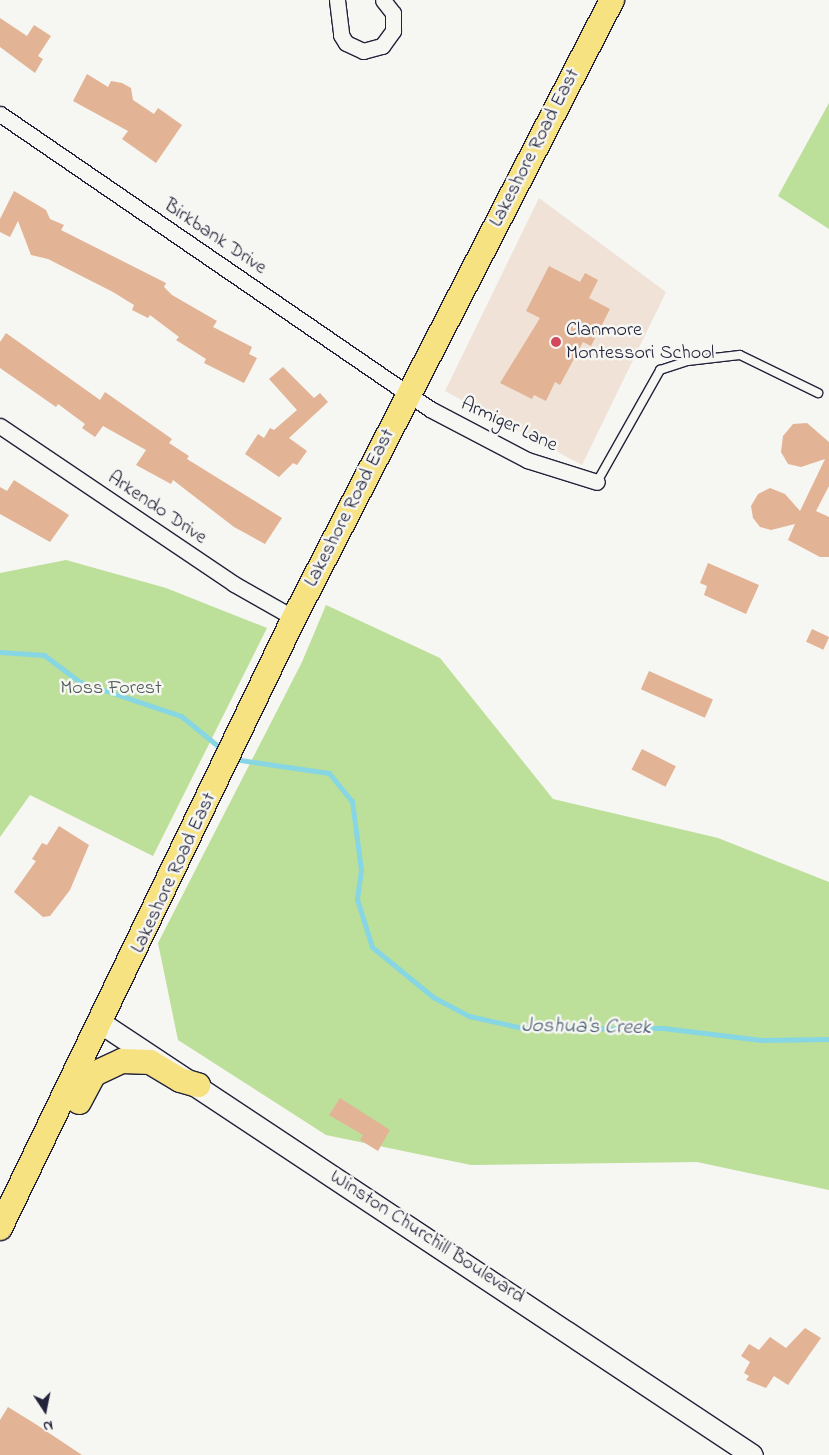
<!DOCTYPE html>
<style>
body{margin:0}
#map{position:relative;width:829px;height:1455px;overflow:hidden;background:#f6f6f2;font-family:"Indie Flower",sans-serif}
div>[style]{position:absolute}
.built>*{inset:0;background:#f0e2d6}
.green>*{inset:0;background:#bcdf99}
.stream>*{height:5px;margin:-2.5px;padding:0 2.5px;transform-origin:2.5px;border-radius:2.5px;background:#87d6e3}
.building>*{inset:0;background:#e3b395;transform-origin:0 0}
.roads{filter:drop-shadow(1px 0 #22223b) drop-shadow(-1px 0 #22223b) drop-shadow(0 1px #22223b) drop-shadow(0 -1px #22223b)}
.lane>*{height:8px;margin:-4px;padding:0 4px;transform-origin:4px;border-radius:4px;background:#f6f6f2}
.street>*{height:15px;margin:-7.5px;padding:0 7.5px;transform-origin:7.5px;border-radius:7.5px;background:#f6f6f2}
.secondary>*{height:21px;margin:-10.5px;padding:0 10.5px;transform-origin:10.5px;border-radius:10.5px;background:#f6f6f2}
.primary>*{height:24px;margin:-12px;padding:0 12px;transform-origin:12px;border-radius:12px;background:#f6e281}
.dots>*{width:14px;height:14px;translate:-50% -50%;box-sizing:border-box;border:2px solid #f6f6f2;border-radius:50%}
span{translate:-50% -50%;white-space:nowrap;text-align:center;line-height:1.15;-webkit-text-stroke:5px #f6f6f2;paint-order:stroke}
.street-label{font-size:20px;color:#22223b}
.poi-label{font-size:20px;color:#22223b}
.left{translate:0 -50%;text-align:left}
.park-label{font-size:20px;color:#505b57}
.water-label{font-size:21px;color:#40586d;font-style:italic}
.north{position:absolute;left:20px;top:1385px;width:50px;height:50px;-webkit-text-stroke:4px #f6f6f2;paint-order:stroke;rotate:169deg;font-size:14px;font-weight:700;line-height:20px;text-align:center;color:#22223b}
.north::after{content:'';display:block;margin:auto;width:18px;height:22px;background:#22223b;clip-path:polygon(50% 0,100% 100%,50% 72%,0 100%)}
</style>
<div id="map">
<div class="built">
<div style="clip-path:polygon(539px 198px,666px 292px,582px 465px,445px 391px)"></div>
</div>
<div class="green">
<div style="clip-path:polygon(829px 103px,829px 229px,778px 196px)"></div>
<div style="clip-path:polygon(66px 560px,166px 588px,267px 628px,153px 856px,30px 795px,0 837px,0 573px)"></div>
<div style="clip-path:polygon(326px 605px,440px 658px,553px 799px,718px 838px,829px 882px,829px 1190px,697px 1162px,471px 1165px,326px 1135px,178px 1040px,158px 943px,302px 662px)"></div>
</div>
<div class="stream">
<div style="left:0;top:652px;width:44px;rotate:3.9deg"></div>
<div style="left:44px;top:655px;width:45px;rotate:36.9deg"></div>
<div style="left:80px;top:682px;width:107px;rotate:18.6deg"></div>
<div style="left:181px;top:716px;width:54px;rotate:39deg"></div>
<div style="left:233px;top:759px;width:97px;rotate:8.3deg"></div>
<div style="left:329px;top:773px;width:36px;rotate:51deg"></div>
<div style="left:352px;top:801px;width:70px;rotate:82.6deg"></div>
<div style="left:361px;top:870px;width:29px;rotate:98deg"></div>
<div style="left:357px;top:899px;width:50px;rotate:72.6deg"></div>
<div style="left:372px;top:947px;width:79px;rotate:39.3deg"></div>
<div style="left:433px;top:997px;width:41px;rotate:27.8deg"></div>
<div style="left:469px;top:1016px;width:59px;rotate:12.6deg"></div>
<div style="left:527px;top:1029px;width:136px;rotate:-0.4deg"></div>
<div style="left:663px;top:1028px;width:99px;rotate:7deg"></div>
<div style="left:761px;top:1040px;width:68px;rotate:-0.8deg"></div>
</div>
<div class="building">
<div style="clip-path:polygon(0 18px,27px 36px,34px 25px,51px 36px,38px 56px,43px 59px,35px 73px,0 47px)"></div>
<div style="clip-path:polygon(87px 74px,108px 87px,111px 81px,122px 83px,131px 88px,133px 100px,154px 114px,158px 108px,182px 125px,156px 163px,122px 139px,128px 131px,73px 101px)"></div>
<div style="clip-path:polygon(14px 191px,46px 210px,50px 219px,64px 225px,61px 230px,166px 283px,164px 287px,172px 295px,217px 321px,213px 327px,252px 347px,249px 354px,257px 358px,244px 383px,204px 363px,206px 359px,176px 340px,179px 337px,150px 315px,148px 318px,132px 310px,134px 305px,113px 292px,48px 259px,31px 255px,18px 221px,10px 237px,0 232px,0 219px)"></div>
<div style="clip-path:polygon(549px 266px,580px 282px,585px 273px,598px 280px,589px 298px,610px 309px,591px 346px,583px 342px,560px 385px,555px 382px,546px 401px,534px 395px,532px 399px,500px 383px,540px 318px,526px 311px)"></div>
<div style="clip-path:polygon(6px 333px,100px 400px,105px 392px,172px 439px,169px 443px,189px 456px,187px 459px,282px 518px,265px 544px,234px 527px,173px 480px,171px 484px,136px 465px,146px 450px,103px 426px,95px 437px,82px 428px,85px 424px,58px 404px,56px 407px,0 368px,0 342px)"></div>
<div style="clip-path:polygon(283px 367px,314px 398px,320px 393px,328px 402px,289px 438px,307px 451px,297px 465px,293px 463px,279px 477px,245px 454px,258px 434px,264px 438px,270px 428px,274px 430px,297px 410px,269px 379px)"></div>
<div style="clip-path:polygon(807px 423px,829px 442px,829px 486px,816px 511px,829px 517px,829px 557px,820px 557px,788px 540px,795px 524px,771px 530px,760px 527px,753px 518px,751px 506px,758px 494px,770px 488px,785px 494px,800px 511px,825px 459px,801px 467px,788px 464px,781px 452px,783px 436px,793px 424px)"></div>
<div style="clip-path:polygon(14px 480px,69px 515px,50px 542px,0 514px,0 487px,7px 491px)"></div>
<div style="clip-path:polygon(708px 563px,759px 585px,746px 614px,704px 595px,707px 586px,700px 583px)"></div>
<div style="left:812px;top:629px;width:19px;height:14px;rotate:25deg"></div>
<div style="left:649px;top:671px;width:70px;height:20px;rotate:24deg"></div>
<div style="left:642px;top:749px;width:38px;height:23px;rotate:27deg"></div>
<div style="clip-path:polygon(59px 826px,89px 845px,70px 890px,50px 916px,43px 917px,14px 892px,36px 861px,32px 859px,42px 843px,47px 845px)"></div>
<div style="clip-path:polygon(340px 1098px,390px 1130px,378px 1151px,360px 1140px,363px 1135px,329px 1115px)"></div>
<div style="clip-path:polygon(805px 1328px,821px 1338px,788px 1385px,774px 1376px,766px 1388px,746px 1380px,749px 1376px,744px 1373px,750px 1362px,741px 1356px,749px 1344px,759px 1350px,770px 1337px,786px 1348px)"></div>
<div style="clip-path:polygon(8px 1407px,37px 1425px,82px 1455px,0 1455px,0 1420px)"></div>
</div>
<div class="roads">
<div class="lane">
<div style="left:597px;top:482px;width:129px;rotate:-60.6deg"></div>
<div style="left:660px;top:370px;width:29px;rotate:-18deg"></div>
<div style="left:688px;top:361px;width:52px;rotate:-6.6deg"></div>
<div style="left:740px;top:355px;width:87px;rotate:26deg"></div>
</div>
<div class="street">
<div style="left:337px;top:0;width:35px;rotate:83deg"></div>
<div style="left:341px;top:35px;width:9px;rotate:58deg"></div>
<div style="left:346px;top:43px;width:19px;rotate:25deg"></div>
<div style="left:363px;top:51px;width:20px;rotate:-15deg"></div>
<div style="left:382px;top:46px;width:19px;rotate:-54deg"></div>
<div style="left:393px;top:31px;width:18px;rotate:-90deg"></div>
<div style="left:393px;top:13px;width:16px;rotate:-128deg"></div>
<div style="left:0;top:114px;width:521px;rotate:34.45deg"></div>
<div style="left:430px;top:409px;width:110px;rotate:27.7deg"></div>
<div style="left:527px;top:460px;width:73px;rotate:17.4deg"></div>
<div style="left:0;top:426px;width:282px;rotate:34deg"></div>
<div style="left:234px;top:584px;width:69px;rotate:29.5deg"></div>
</div>
<div class="secondary">
<div style="left:101px;top:1023px;width:781px;rotate:33.57deg"></div>
</div>
<div class="primary">
<div style="left:79px;top:1102px;width:32px;rotate:-62deg"></div>
<div style="left:94px;top:1074px;width:31px;rotate:-25deg"></div>
<div style="left:122px;top:1061px;width:28px;rotate:2deg"></div>
<div style="left:150px;top:1062px;width:35px;rotate:31deg"></div>
<div style="left:180px;top:1080px;width:19px;rotate:16deg"></div>
<div style="left:0;top:1228px;width:677px;rotate:-64.27deg"></div>
<div style="left:294px;top:618px;width:695px;rotate:-62.77deg"></div>
</div>
</div>
<div class="dots">
<div style="left:556px;top:342px;background:#d1495b"></div>
</div>
<div class="street-label">
<span style="left:535px;top:148px;rotate:-63deg">Lakeshore Road East</span>
<span style="left:215px;top:237px;rotate:34deg">Birkbank Drive</span>
<span style="left:509px;top:425px;rotate:25deg">Armiger Lane</span>
<span style="left:157px;top:508px;rotate:34deg">Arkendo Drive</span>
<span style="left:350px;top:508px;rotate:-63deg">Lakeshore Road East</span>
<span style="left:174px;top:873px;rotate:-65deg">Lakeshore Road East</span>
<span style="left:427px;top:1237px;rotate:33deg">Winston Churchill Boulevard</span>
</div>
<div class="poi-label">
<span class="left" style="left:566px;top:342px">Clanmore<br>Montessori School</span>
</div>
<div class="park-label">
<span style="left:111px;top:688px">Moss Forest</span>
</div>
<div class="water-label">
<span style="left:586px;top:1027px;rotate:1deg">Joshua's Creek</span>
</div>
<div class="north">N</div>
</div>
